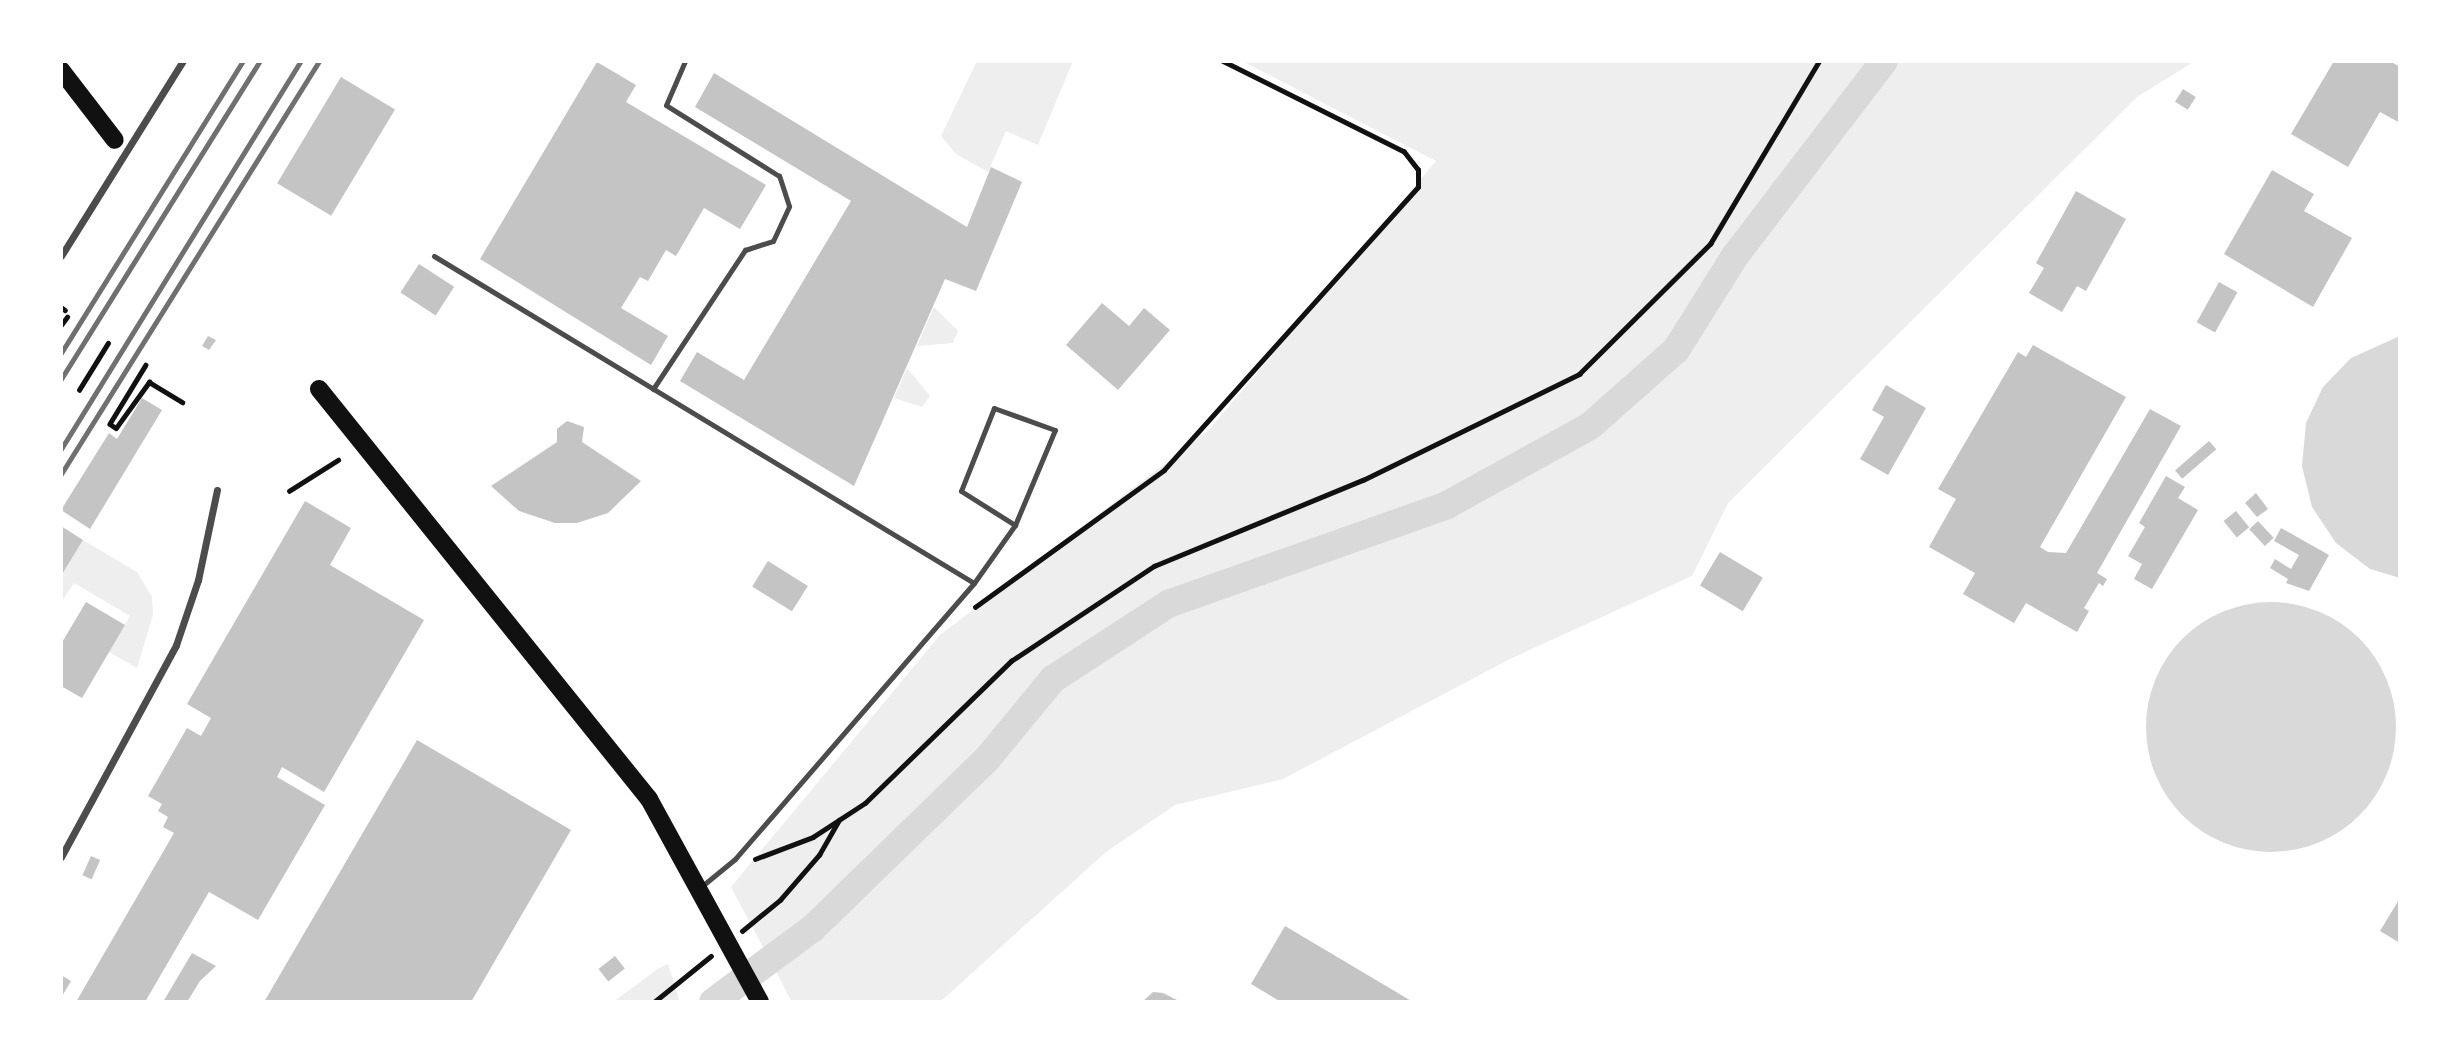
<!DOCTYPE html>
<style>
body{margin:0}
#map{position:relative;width:2461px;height:1063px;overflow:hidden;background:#fff;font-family:Cabin,sans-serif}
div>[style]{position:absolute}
.green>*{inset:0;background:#eee}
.water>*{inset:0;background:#d9d9d9}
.round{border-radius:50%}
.canal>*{height:28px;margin:-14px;padding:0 14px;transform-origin:14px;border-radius:14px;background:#d9d9d9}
.building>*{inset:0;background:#c4c4c4;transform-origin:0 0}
.path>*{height:4.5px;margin:-2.25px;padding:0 2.25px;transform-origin:2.25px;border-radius:2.25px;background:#111}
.service>*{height:5px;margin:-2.5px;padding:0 2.5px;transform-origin:2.5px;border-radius:2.5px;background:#4c4c4c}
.minor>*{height:7px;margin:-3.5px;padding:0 3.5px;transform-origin:3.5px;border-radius:3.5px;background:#4c4c4c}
.primary>*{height:18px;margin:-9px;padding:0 9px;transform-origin:9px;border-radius:9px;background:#111}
.rail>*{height:5px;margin:-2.5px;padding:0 2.5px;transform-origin:2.5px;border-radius:2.5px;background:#707070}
span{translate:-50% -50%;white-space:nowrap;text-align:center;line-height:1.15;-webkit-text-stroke:7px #fff;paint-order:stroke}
.frame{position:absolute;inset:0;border:63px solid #fff;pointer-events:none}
</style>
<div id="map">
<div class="green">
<div style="clip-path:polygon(977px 61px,1073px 61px,1038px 145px,1006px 131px,988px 172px,956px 154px,941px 136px)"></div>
<div style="clip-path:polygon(1242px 61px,2195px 61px,2137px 97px,1728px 503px,1692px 576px,1510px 659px,1283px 779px,1175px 805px,1106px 852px,940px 1002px,792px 1002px,731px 887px,940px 635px,1208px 431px,1436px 161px)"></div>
<div style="clip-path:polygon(934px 307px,958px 331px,953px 343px,917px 346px)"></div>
<div style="clip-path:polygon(907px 368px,930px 396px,922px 407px,894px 398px)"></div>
<div style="clip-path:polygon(83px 540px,137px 572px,152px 597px,153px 615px,137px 668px,109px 652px,130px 616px,74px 583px,61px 603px,61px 576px)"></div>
<div style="clip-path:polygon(668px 964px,680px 1002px,613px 1002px,659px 968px)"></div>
</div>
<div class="water">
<div style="clip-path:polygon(2400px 336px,2400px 578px,2370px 569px,2336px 543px,2312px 507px,2302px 466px,2306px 423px,2323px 387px,2351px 358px)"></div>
<div class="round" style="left:2146px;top:602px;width:250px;height:250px"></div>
</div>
<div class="canal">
<div style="left:713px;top:1002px;width:124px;rotate:-36.5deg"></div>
<div style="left:813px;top:928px;width:243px;rotate:-44.2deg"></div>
<div style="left:987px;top:759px;width:104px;rotate:-50.5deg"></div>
<div style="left:1053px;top:679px;width:137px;rotate:-33.1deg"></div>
<div style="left:1168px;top:604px;width:296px;rotate:-19.5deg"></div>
<div style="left:1447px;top:505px;width:163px;rotate:-28.9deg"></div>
<div style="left:1590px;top:426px;width:115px;rotate:-41.5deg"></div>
<div style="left:1676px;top:350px;width:111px;rotate:-57.9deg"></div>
<div style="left:1735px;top:256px;width:245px;rotate:-52.6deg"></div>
</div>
<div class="building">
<div style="clip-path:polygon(2334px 61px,2390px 61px,2400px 67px,2400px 123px,2380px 112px,2348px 167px,2291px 134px)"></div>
<div style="clip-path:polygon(597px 62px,636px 85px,626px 102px,766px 185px,740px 229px,704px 208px,676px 256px,666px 250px,648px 281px,640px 277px,621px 308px,668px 336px,651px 365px,480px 259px)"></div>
<div style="clip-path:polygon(714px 73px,967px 227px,991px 167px,1022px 182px,976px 291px,945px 279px,854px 486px,680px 381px,697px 352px,744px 380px,851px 201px,695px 107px)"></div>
<div style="left:341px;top:77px;width:63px;height:124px;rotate:31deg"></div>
<div style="left:2183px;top:89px;width:15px;height:15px;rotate:32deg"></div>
<div style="clip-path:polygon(2272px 170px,2314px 194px,2304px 211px,2352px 238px,2313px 307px,2224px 254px)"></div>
<div style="clip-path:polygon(2076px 191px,2126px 219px,2086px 291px,2077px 286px,2062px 312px,2029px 293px,2044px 268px,2036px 263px)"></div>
<div style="left:419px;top:264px;width:42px;height:34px;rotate:33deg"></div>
<div style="left:2219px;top:282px;width:21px;height:46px;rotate:29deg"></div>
<div style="clip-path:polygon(1102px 303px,1129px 326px,1144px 308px,1170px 330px,1118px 390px,1066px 345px)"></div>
<div style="clip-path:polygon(208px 336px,216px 340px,209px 350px,202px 346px)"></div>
<div style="clip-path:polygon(2033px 345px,2126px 397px,2040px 547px,2048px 552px,2066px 553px,2150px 409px,2181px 426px,2097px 573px,2107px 579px,2103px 586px,2099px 583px,2084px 608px,2089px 611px,2077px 632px,2026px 603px,2014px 623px,1963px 594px,1975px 573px,1929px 547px,1956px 499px,1938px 489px,2018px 352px,2026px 357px)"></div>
<div style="clip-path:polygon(1886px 385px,1926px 408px,1888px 475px,1860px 459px,1884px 417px,1872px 410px)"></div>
<div style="clip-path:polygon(142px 398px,162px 410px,90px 529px,61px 510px,109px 433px,117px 439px)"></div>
<div style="clip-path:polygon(567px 421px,584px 427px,582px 442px,641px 481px,608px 513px,577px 523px,555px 523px,519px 511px,491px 486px,557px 442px,557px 429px)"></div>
<div style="left:2209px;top:441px;width:11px;height:45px;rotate:49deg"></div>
<div style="clip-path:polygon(2166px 476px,2185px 487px,2178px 498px,2198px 510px,2152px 589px,2134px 579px,2142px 564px,2128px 556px,2145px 527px,2139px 523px)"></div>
<div style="clip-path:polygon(2256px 493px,2268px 509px,2257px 517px,2245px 503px)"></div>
<div style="clip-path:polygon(305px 501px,351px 528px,330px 565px,424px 620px,324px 792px,282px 767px,277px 777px,325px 805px,258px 920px,209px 892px,145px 1002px,76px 1002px,174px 833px,163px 827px,168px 817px,158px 811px,162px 804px,148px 796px,187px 728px,201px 736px,211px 718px,187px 704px)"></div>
<div style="left:2236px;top:511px;width:21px;height:16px;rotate:51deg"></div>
<div style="left:2258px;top:521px;width:23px;height:12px;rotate:47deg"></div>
<div style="clip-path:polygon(61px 526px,83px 540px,61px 576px)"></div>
<div style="clip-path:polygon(2281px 528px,2329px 555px,2309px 591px,2286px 583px,2288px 579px,2270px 568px,2275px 559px,2291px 569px,2299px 555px,2274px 541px)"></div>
<div style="left:1720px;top:552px;width:50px;height:39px;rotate:31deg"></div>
<div style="left:768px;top:561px;width:47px;height:30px;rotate:32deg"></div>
<div style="clip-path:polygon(86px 602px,125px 625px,82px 698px,61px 686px,61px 644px)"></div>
<div style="clip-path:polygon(417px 740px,571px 830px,471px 1002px,264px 1002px)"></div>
<div style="left:91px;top:856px;width:10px;height:21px;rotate:24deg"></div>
<div style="clip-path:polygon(2400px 898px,2400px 943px,2380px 931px)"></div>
<div style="clip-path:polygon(1285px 926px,1413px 1002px,1281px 1002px,1251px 984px)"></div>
<div style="clip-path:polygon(192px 953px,216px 966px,200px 981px,187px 1002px,163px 1002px)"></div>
<div style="left:615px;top:956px;width:16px;height:21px;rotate:52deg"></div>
<div style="clip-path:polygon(61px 975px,71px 981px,61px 998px)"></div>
<div style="clip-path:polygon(1153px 992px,1163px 993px,1181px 1002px,1142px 1002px)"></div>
</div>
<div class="path">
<div style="left:61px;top:307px;width:5px;rotate:37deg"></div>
<div style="left:61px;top:325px;width:10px;rotate:-53deg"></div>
<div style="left:146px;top:365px;width:69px;rotate:121.4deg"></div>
<div style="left:110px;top:424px;width:7px;rotate:34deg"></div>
<div style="left:116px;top:428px;width:57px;rotate:-54.3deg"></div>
<div style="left:149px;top:382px;width:39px;rotate:31deg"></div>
<div style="left:79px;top:390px;width:55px;rotate:-58.3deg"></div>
<div style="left:289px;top:491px;width:58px;rotate:-32.3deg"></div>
<div style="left:975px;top:607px;width:233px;rotate:-35.9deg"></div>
<div style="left:1164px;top:470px;width:380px;rotate:-48.1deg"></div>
<div style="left:1418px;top:187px;width:17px;rotate:-90deg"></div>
<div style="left:1418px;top:170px;width:23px;rotate:-128deg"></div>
<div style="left:1404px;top:152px;width:203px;rotate:-153.4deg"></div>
<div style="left:755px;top:859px;width:62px;rotate:-20.8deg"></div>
<div style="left:813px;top:837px;width:62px;rotate:-33.2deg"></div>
<div style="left:865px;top:803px;width:204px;rotate:-44.2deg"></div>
<div style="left:1011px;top:661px;width:172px;rotate:-33.6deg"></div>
<div style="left:1154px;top:566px;width:226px;rotate:-22.4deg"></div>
<div style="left:1363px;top:480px;width:241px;rotate:-26.1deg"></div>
<div style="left:1579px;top:374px;width:185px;rotate:-44.8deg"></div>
<div style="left:1710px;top:244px;width:213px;rotate:-59.2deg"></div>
<div style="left:742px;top:931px;width:49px;rotate:-39.2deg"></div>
<div style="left:780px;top:900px;width:60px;rotate:-49.1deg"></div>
<div style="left:819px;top:855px;width:40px;rotate:-60.3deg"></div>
<div style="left:654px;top:1002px;width:73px;rotate:-38.9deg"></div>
</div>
<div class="service">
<div style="left:434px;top:256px;width:631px;rotate:31.2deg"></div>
<div style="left:974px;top:583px;width:365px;rotate:130.9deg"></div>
<div style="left:735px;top:859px;width:43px;rotate:140.7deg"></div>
<div style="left:653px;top:389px;width:167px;rotate:-56.5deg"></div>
<div style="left:745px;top:250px;width:29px;rotate:-18deg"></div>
<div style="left:773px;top:241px;width:38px;rotate:-65deg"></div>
<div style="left:789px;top:206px;width:32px;rotate:-108deg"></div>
<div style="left:779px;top:176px;width:133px;rotate:-147.9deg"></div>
<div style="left:666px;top:105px;width:48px;rotate:-66.6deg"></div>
<div style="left:974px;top:583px;width:71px;rotate:-54.7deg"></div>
<div style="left:1015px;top:525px;width:103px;rotate:-67.2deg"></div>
<div style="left:1055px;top:430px;width:65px;rotate:-160.2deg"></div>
<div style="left:994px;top:408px;width:89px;rotate:111.7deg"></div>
<div style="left:961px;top:491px;width:64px;rotate:32.2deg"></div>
</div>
<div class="minor">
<div style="left:61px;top:256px;width:230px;rotate:-58deg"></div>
<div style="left:61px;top:857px;width:241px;rotate:-61.5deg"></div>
<div style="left:176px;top:645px;width:69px;rotate:-71.3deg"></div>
<div style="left:198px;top:580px;width:92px;rotate:-78.1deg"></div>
</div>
<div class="primary">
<div style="left:61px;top:70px;width:88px;rotate:52.4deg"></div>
<div style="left:319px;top:389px;width:526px;rotate:51.17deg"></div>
<div style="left:649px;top:799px;width:231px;rotate:61.3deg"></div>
</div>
<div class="rail">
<div style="left:61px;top:353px;width:344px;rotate:-58.1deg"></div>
<div style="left:61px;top:379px;width:375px;rotate:-58deg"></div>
<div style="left:61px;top:449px;width:456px;rotate:-58.3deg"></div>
<div style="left:61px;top:474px;width:487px;rotate:-58deg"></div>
</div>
<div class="frame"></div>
</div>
